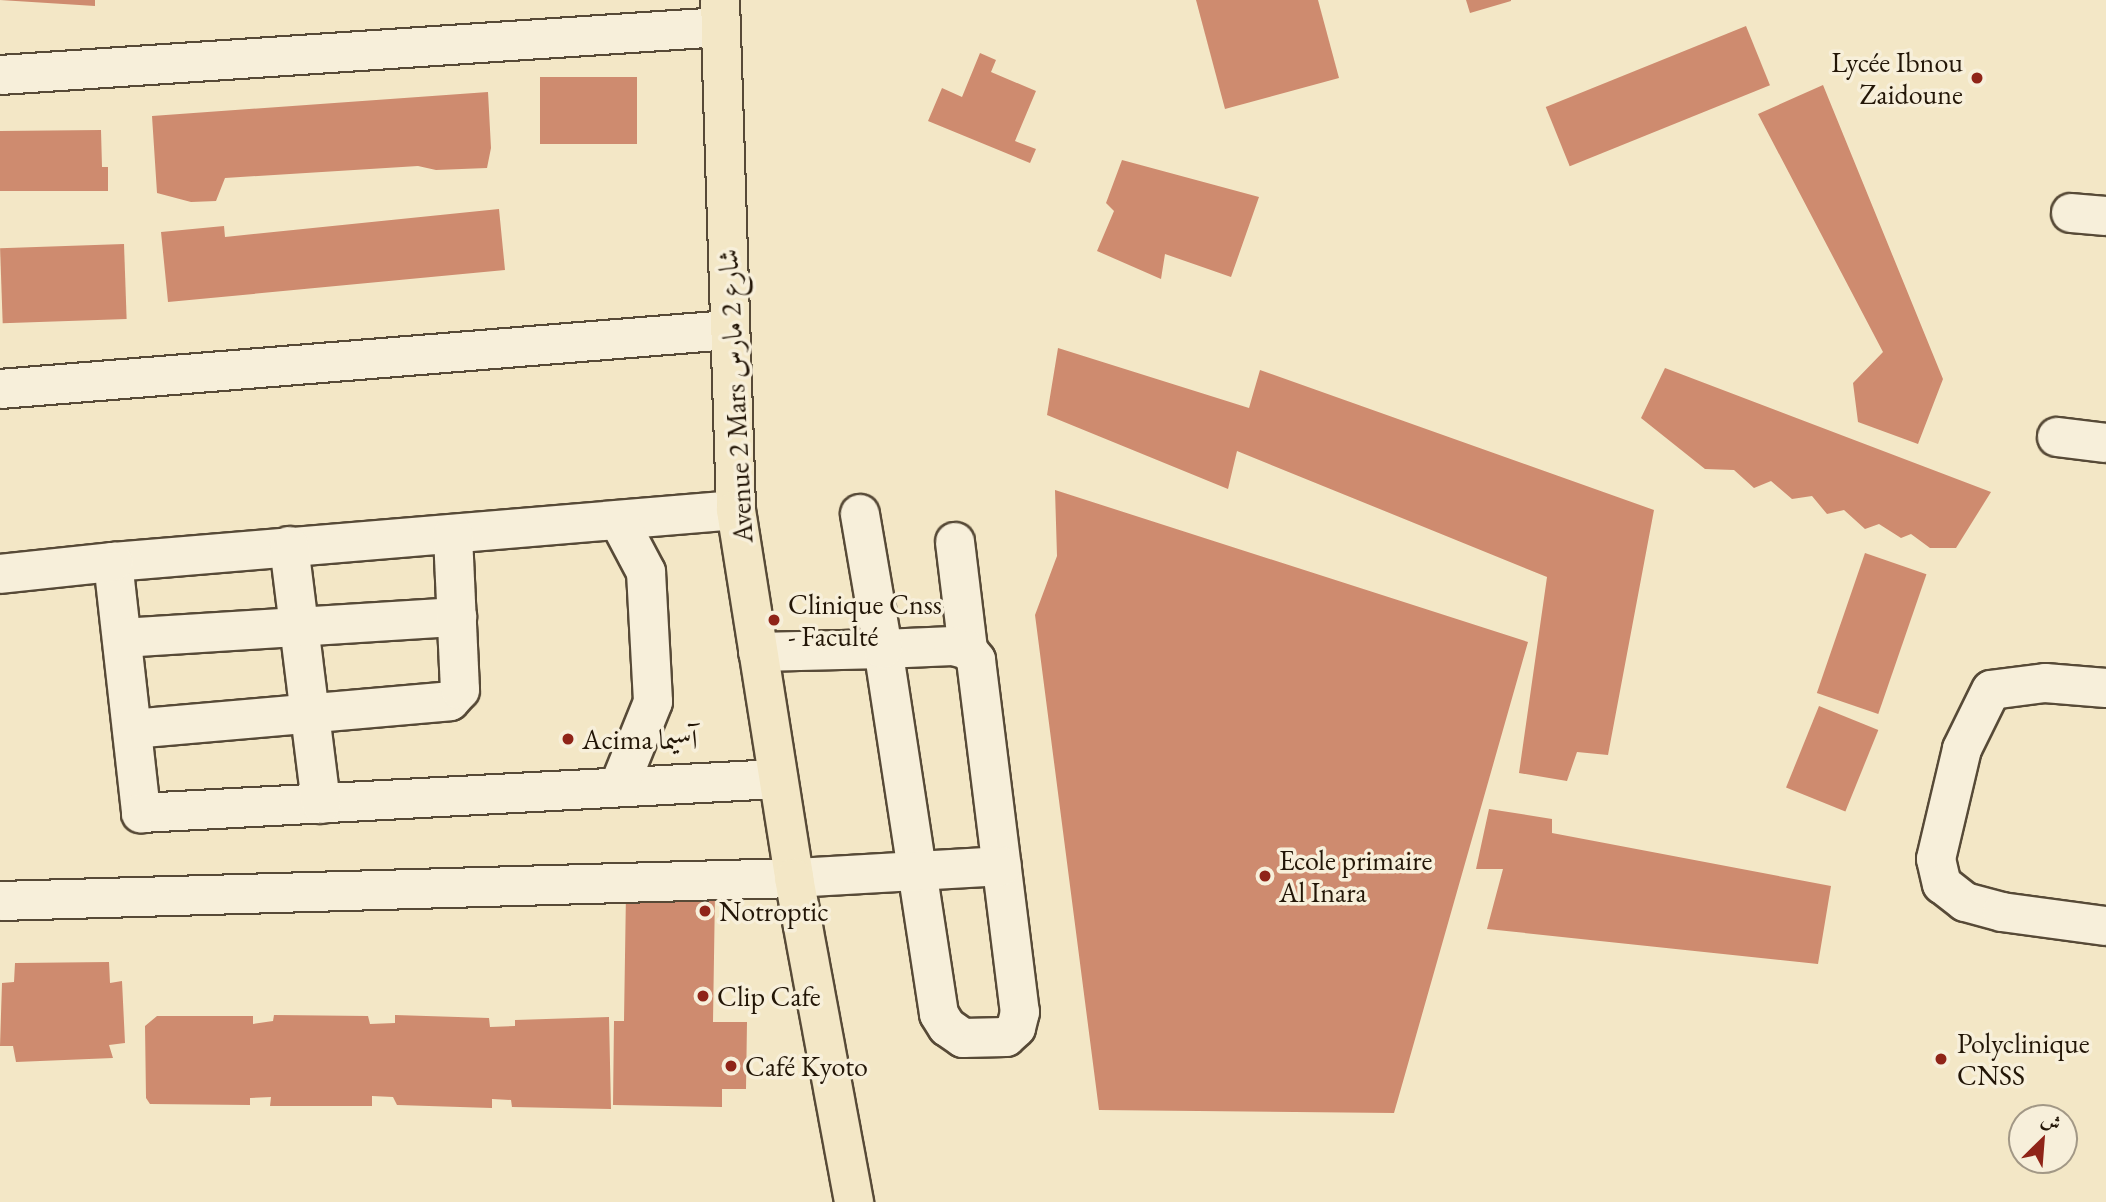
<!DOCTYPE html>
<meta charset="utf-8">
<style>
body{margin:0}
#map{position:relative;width:2106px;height:1202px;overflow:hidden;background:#f3e7c6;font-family:"EB Garamond",Amiri,serif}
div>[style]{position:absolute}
.building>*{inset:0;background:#ce8b6f;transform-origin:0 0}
.roads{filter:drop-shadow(2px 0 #574a37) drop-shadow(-2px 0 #574a37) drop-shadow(0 2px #574a37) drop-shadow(0 -2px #574a37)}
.minor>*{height:38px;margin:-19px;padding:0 19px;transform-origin:19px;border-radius:19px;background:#f7efda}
.major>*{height:38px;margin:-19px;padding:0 19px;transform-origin:19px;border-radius:19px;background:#f3e7c6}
.dots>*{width:19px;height:19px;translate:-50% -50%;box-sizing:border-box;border:4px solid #f7efda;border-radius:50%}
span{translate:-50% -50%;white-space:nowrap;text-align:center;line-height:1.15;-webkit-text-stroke:7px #f7efda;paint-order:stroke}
.poi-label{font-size:28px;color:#231607}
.right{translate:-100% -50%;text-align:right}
.left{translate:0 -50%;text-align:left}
.street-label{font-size:28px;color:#231607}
.north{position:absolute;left:2008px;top:1104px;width:70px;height:70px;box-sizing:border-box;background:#f7efda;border:2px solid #a29886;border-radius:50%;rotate:25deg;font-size:19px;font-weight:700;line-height:28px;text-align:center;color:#231607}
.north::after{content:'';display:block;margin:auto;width:24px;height:32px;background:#8f2418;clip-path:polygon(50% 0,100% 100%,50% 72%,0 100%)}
</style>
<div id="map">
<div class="building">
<div style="clip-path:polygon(0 0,95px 0,95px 6px)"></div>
<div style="clip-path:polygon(1196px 0,1318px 0,1339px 78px,1225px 109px)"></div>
<div style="clip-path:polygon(1466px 0,1511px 0,1511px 1px,1470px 13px)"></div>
<div style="left:1746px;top:26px;width:64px;height:216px;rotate:68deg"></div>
<div style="clip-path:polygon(980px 53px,996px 60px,991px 72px,1036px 91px,1015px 141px,1036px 149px,1030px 163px,928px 121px,942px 88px,962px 97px)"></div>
<div style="left:540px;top:77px;width:97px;height:67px"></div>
<div style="clip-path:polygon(1823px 85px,1943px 379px,1918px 444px,1858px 422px,1853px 383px,1883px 352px,1758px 114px)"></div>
<div style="clip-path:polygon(488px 92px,491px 148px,487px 168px,436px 170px,418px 166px,225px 178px,216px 201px,191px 202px,157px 193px,152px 116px)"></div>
<div style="clip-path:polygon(101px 130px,102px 167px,108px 167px,108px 191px,0 191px,0 131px)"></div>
<div style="clip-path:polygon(1122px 160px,1259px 197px,1231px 277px,1165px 254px,1161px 279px,1097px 251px,1114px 211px,1106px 203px)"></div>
<div style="clip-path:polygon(499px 209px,505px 270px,168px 302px,161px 232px,224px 226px,225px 237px)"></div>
<div style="left:124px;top:244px;width:75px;height:124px;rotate:88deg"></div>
<div style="clip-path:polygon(1058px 348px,1249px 408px,1260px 370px,1654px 510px,1608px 755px,1577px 752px,1567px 781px,1519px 773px,1547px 577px,1237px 451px,1228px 489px,1047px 415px)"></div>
<div style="clip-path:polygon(1665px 368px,1991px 492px,1956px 548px,1930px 548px,1911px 534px,1901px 538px,1879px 524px,1865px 529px,1844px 510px,1827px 514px,1812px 496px,1792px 499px,1771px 481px,1754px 488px,1734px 470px,1705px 469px,1641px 418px)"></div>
<div style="clip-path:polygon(1055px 490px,1528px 642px,1394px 1113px,1099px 1110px,1035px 615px,1057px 556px)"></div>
<div style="left:1865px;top:553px;width:65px;height:148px;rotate:19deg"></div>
<div style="left:1819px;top:706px;width:64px;height:88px;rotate:22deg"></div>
<div style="clip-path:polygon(1489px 809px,1552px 819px,1552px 833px,1831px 886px,1818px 964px,1487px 929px,1503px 869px,1476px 869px)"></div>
<div style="clip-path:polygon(626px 892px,715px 893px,713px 1022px,747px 1022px,746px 1089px,722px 1089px,722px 1107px,613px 1105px,614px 1021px,624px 1021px)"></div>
<div style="clip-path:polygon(109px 962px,110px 983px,122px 981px,125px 1043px,109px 1045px,113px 1058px,16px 1062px,13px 1046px,0 1046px,2px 983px,14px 982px,15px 963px)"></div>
<div style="clip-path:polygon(274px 1015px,368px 1016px,370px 1024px,395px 1023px,395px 1015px,489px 1018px,490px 1027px,515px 1026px,515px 1020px,609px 1017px,611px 1109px,512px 1107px,511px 1100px,492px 1099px,492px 1108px,397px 1105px,393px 1097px,372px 1096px,372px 1106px,270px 1106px,271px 1097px,250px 1098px,250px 1105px,150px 1104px,146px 1098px,145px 1026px,157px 1016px,253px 1016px,253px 1024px,273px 1021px)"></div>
</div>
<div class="roads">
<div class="minor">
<div style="left:0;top:75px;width:722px;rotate:-3.81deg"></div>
<div style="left:2071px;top:213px;width:35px;rotate:5deg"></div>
<div style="left:0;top:389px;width:730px;rotate:-4.63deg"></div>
<div style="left:2057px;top:437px;width:49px;rotate:7deg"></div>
<div style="left:736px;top:510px;width:625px;rotate:175.23deg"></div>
<div style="left:113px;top:562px;width:253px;rotate:83.6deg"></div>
<div style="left:141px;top:813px;width:638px;rotate:-3.06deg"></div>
<div style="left:619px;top:521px;width:58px;rotate:62.1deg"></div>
<div style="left:646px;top:572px;width:130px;rotate:86.9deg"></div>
<div style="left:653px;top:702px;width:91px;rotate:112deg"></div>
<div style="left:955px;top:542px;width:109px;rotate:83.1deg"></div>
<div style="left:289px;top:546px;width:260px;rotate:82.9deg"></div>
<div style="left:0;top:574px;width:114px;rotate:-6.1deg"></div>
<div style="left:122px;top:638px;width:336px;rotate:-3.6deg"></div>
<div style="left:758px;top:652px;width:125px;rotate:-1.4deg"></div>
<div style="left:883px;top:649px;width:70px;rotate:-2.5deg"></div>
<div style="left:953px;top:646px;width:16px;rotate:15deg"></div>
<div style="left:968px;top:650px;width:13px;rotate:51deg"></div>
<div style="left:976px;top:660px;width:355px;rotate:82.9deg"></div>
<div style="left:1020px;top:1012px;width:16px;rotate:104deg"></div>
<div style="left:1016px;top:1028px;width:13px;rotate:138deg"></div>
<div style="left:1006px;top:1037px;width:43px;rotate:178.7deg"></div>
<div style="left:963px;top:1038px;width:19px;rotate:-145deg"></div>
<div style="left:947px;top:1027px;width:15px;rotate:-122deg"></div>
<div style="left:939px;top:1014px;width:369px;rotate:-98.7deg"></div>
<div style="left:883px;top:649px;width:137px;rotate:-99.7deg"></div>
<div style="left:2106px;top:688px;width:61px;rotate:-175.3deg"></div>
<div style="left:2045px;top:683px;width:54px;rotate:172.6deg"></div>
<div style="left:1991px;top:690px;width:66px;rotate:116.2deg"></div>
<div style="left:1962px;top:749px;width:113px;rotate:103.3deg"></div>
<div style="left:1936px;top:859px;width:26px;rotate:77deg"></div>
<div style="left:1942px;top:884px;width:29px;rotate:38deg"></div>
<div style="left:1965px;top:902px;width:38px;rotate:15deg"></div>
<div style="left:2002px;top:912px;width:105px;rotate:7.7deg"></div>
<div style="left:132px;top:729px;width:319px;rotate:-5deg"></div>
<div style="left:450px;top:701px;width:15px;rotate:-48deg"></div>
<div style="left:460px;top:690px;width:156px;rotate:-92.6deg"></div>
<div style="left:0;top:901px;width:794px;rotate:-1.66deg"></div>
<div style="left:794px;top:878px;width:208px;rotate:-3.3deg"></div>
</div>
<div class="major">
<div style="left:720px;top:0;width:510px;rotate:88.2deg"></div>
<div style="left:736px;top:510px;width:373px;rotate:81deg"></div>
<div style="left:794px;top:878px;width:330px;rotate:79.5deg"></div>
</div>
</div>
<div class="dots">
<div style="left:1977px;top:78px;background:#8f2418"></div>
<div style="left:774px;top:620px;background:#8f2418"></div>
<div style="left:568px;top:739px;background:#8f2418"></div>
<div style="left:1265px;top:876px;background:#8f2418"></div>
<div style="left:705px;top:911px;background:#8f2418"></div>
<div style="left:703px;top:996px;background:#8f2418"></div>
<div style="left:1941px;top:1059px;background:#8f2418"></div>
<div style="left:731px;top:1066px;background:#8f2418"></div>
</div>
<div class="poi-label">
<span class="right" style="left:1963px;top:78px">Lycée Ibnou<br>Zaidoune</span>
<span class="left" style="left:788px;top:620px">Clinique Cnss<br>- Faculté</span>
<span class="left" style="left:582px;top:739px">Acima آسيما</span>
<span class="left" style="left:1279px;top:876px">Ecole primaire<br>Al Inara</span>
<span class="left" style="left:719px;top:911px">Notroptic</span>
<span class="left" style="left:717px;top:996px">Clip Cafe</span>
<span class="left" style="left:1957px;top:1059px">Polyclinique<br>CNSS</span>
<span class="left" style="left:745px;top:1066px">Café Kyoto</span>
</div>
<div class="street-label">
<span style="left:735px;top:396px;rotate:-93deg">Avenue 2 Mars شارع 2 مارس</span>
</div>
<div class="north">ش</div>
</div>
